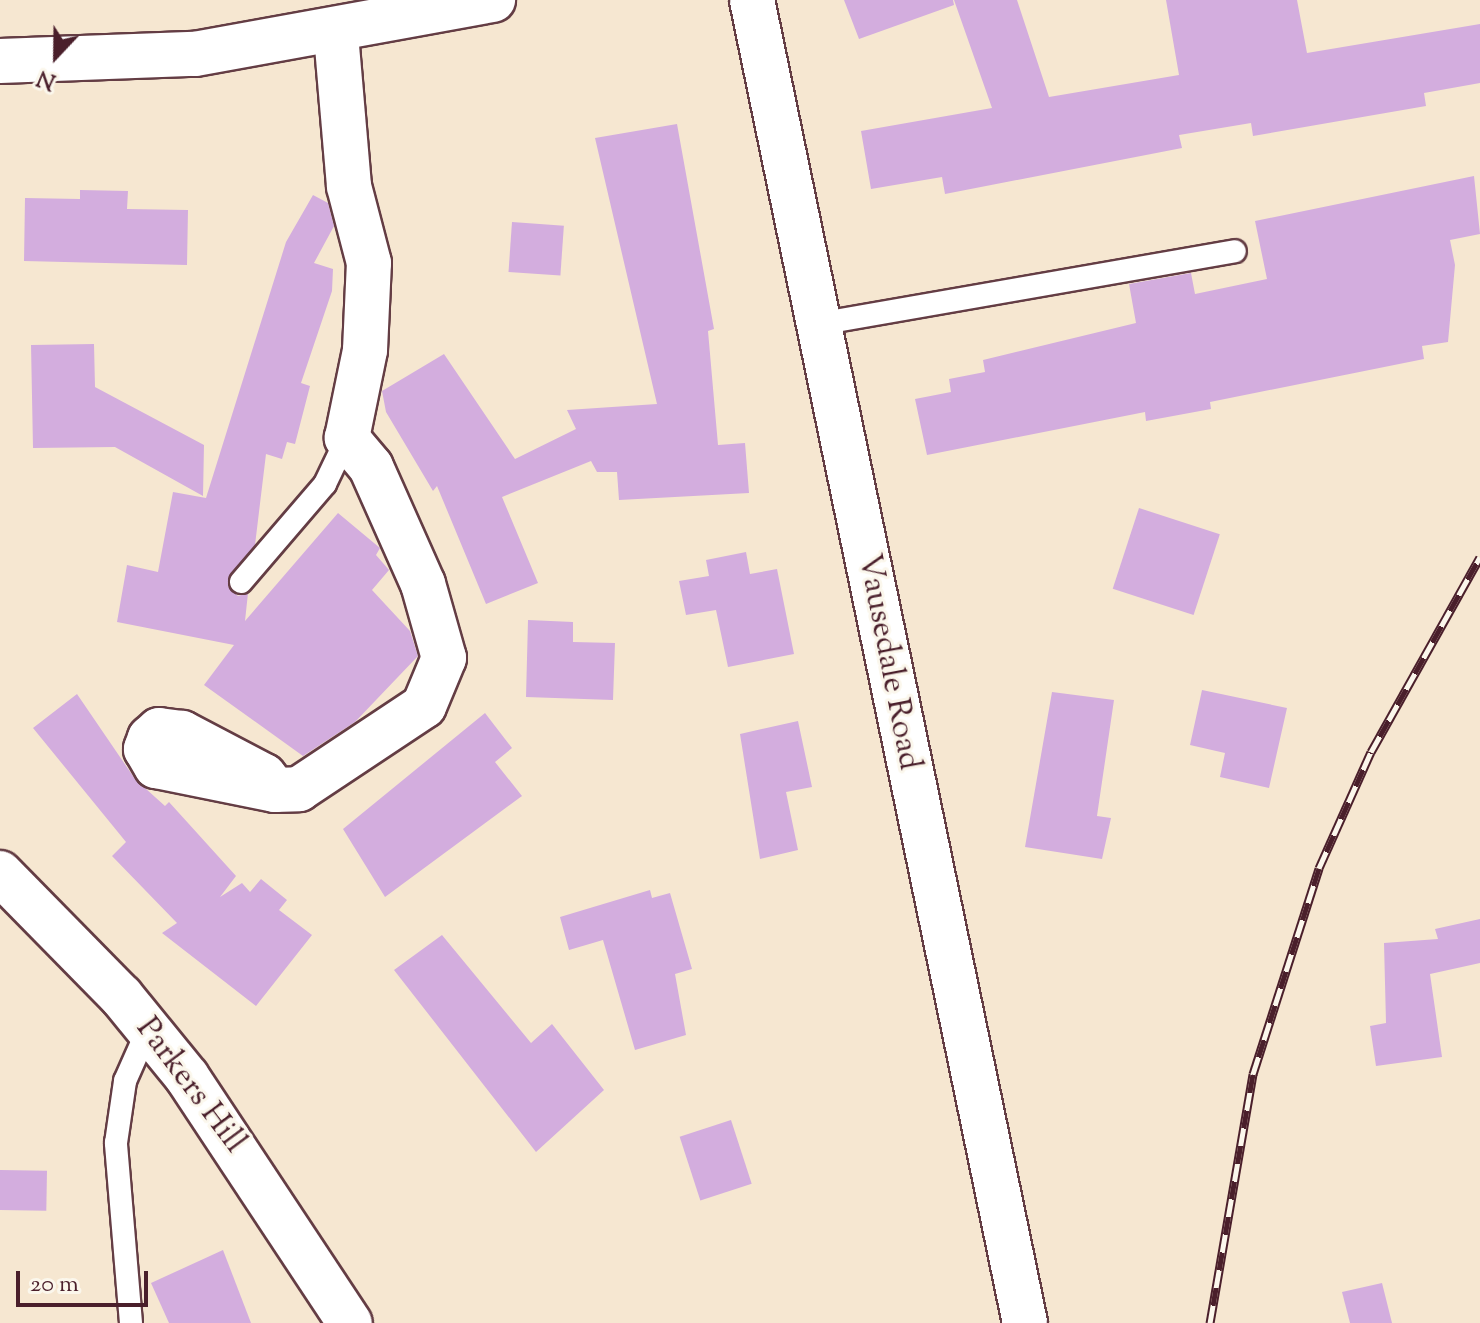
<!DOCTYPE html>
<style>
body{margin:0}
#map{position:relative;width:1480px;height:1323px;overflow:hidden;background:#f6e7d1;font-family:"Sorts Mill Goudy",serif}
div>[style]{position:absolute}
.building>*{inset:0;background:#d3adde;transform-origin:0 0}
.roads{filter:drop-shadow(2px 0 #643d44) drop-shadow(-2px 0 #643d44) drop-shadow(0 2px #643d44) drop-shadow(0 -2px #643d44)}
.lane>*{height:22px;margin:-11px;padding:0 11px;transform-origin:11px;border-radius:11px;background:#fff}
.street>*{height:44px;margin:-22px;padding:0 22px;transform-origin:22px;border-radius:22px;background:#fff}
.rail>*{height:9px;margin-top:-4.5px;transform-origin:0;background:repeating-linear-gradient(90deg,#fbf7ec 0 18px,#4a1f2b 0 36px);box-sizing:border-box;border-block:2px solid #4a1f2b}
span{translate:-50% -50%;white-space:nowrap;text-align:center;line-height:1.15;-webkit-text-stroke:6px #fbf7ec;paint-order:stroke}
.street-label{font-size:32px;color:#4a1f2b}
.north{position:absolute;left:16px;top:16px;width:80px;height:80px;-webkit-text-stroke:6px #fbf7ec;paint-order:stroke;rotate:202deg;font-size:22px;font-weight:700;line-height:32px;text-align:center;color:#4a1f2b}
.north::after{content:'';display:block;margin:auto;width:28px;height:36px;background:#4a1f2b;clip-path:polygon(50% 0,100% 100%,50% 72%,0 100%)}
.scale{position:absolute;left:16px;top:1271px;width:132px;height:36px;box-sizing:border-box;border:4px solid #4a1f2b;border-top:0;padding-left:10px;font-size:24px;line-height:28px;white-space:nowrap;color:#4a1f2b;-webkit-text-stroke:6px #fbf7ec;paint-order:stroke}
</style>
<div id="map">
<div class="building">
<div style="clip-path:polygon(844px 0,953px 0,954px 5px,859px 39px)"></div>
<div style="clip-path:polygon(954px 0,1017px 0,1049px 97px,1179px 75px,1166px 0,1297px 0,1307px 53px,1480px 24px,1480px 83px,1424px 93px,1426px 106px,1253px 136px,1251px 123px,1179px 135px,1182px 148px,945px 194px,942px 177px,871px 189px,861px 131px,992px 108px)"></div>
<div style="clip-path:polygon(677px 124px,714px 329px,708px 331px,718px 445px,745px 443px,749px 493px,619px 500px,617px 472px,597px 472px,591px 461px,502px 497px,538px 583px,486px 604px,437px 486px,433px 491px,386px 412px,382px 391px,444px 354px,515px 459px,576px 429px,567px 410px,657px 404px,595px 138px)"></div>
<div style="clip-path:polygon(1474px 176px,1480px 234px,1450px 240px,1455px 265px,1448px 342px,1422px 346px,1424px 359px,1210px 402px,1211px 409px,1146px 421px,1145px 412px,927px 455px,915px 399px,951px 392px,949px 379px,985px 372px,983px 360px,1136px 323px,1129px 284px,1191px 273px,1195px 294px,1267px 279px,1255px 221px)"></div>
<div style="clip-path:polygon(80px 190px,128px 191px,127px 209px,188px 210px,187px 265px,24px 261px,25px 198px,80px 199px)"></div>
<div style="clip-path:polygon(313px 195px,328px 203px,334px 226px,314px 263px,333px 269px,332px 291px,301px 383px,310px 386px,295px 444px,287px 442px,282px 459px,266px 454px,255px 545px,228px 586px,238px 596px,248px 593px,245px 621px,338px 513px,380px 548px,376px 555px,389px 570px,372px 590px,410px 631px,418px 656px,355px 722px,303px 756px,204px 685px,234px 645px,117px 622px,127px 565px,158px 572px,173px 492px,206px 498px,286px 242px)"></div>
<div style="left:512px;top:222px;width:52px;height:50px;rotate:4deg"></div>
<div style="clip-path:polygon(94px 344px,95px 387px,204px 445px,203px 496px,115px 447px,33px 448px,31px 345px)"></div>
<div style="left:1139px;top:508px;width:85px;height:85px;rotate:18deg"></div>
<div style="clip-path:polygon(746px 552px,750px 574px,777px 569px,794px 654px,728px 667px,716px 610px,686px 615px,679px 581px,709px 576px,706px 560px)"></div>
<div style="clip-path:polygon(528px 620px,573px 622px,573px 642px,615px 643px,613px 700px,526px 697px)"></div>
<div style="clip-path:polygon(1202px 690px,1287px 708px,1269px 788px,1220px 777px,1225px 753px,1190px 745px)"></div>
<div style="clip-path:polygon(1052px 692px,1114px 700px,1097px 816px,1111px 818px,1102px 859px,1025px 847px)"></div>
<div style="clip-path:polygon(77px 694px,135px 779px,165px 806px,169px 802px,236px 876px,220px 897px,242px 883px,250px 892px,261px 879px,287px 900px,279px 910px,312px 935px,256px 1006px,162px 933px,177px 923px,112px 856px,126px 842px,33px 728px)"></div>
<div style="clip-path:polygon(485px 713px,512px 748px,495px 762px,522px 796px,385px 897px,343px 829px)"></div>
<div style="clip-path:polygon(798px 721px,812px 787px,786px 792px,798px 850px,760px 859px,740px 734px)"></div>
<div style="clip-path:polygon(650px 890px,652px 898px,670px 893px,692px 969px,675px 974px,686px 1035px,635px 1050px,603px 940px,569px 950px,560px 917px)"></div>
<div style="clip-path:polygon(1480px 919px,1480px 963px,1430px 974px,1442px 1057px,1376px 1066px,1370px 1026px,1386px 1023px,1384px 943px,1438px 939px,1435px 929px)"></div>
<div style="clip-path:polygon(442px 935px,531px 1043px,552px 1024px,604px 1090px,536px 1152px,394px 970px)"></div>
<div style="left:731px;top:1120px;width:67px;height:54px;rotate:72deg"></div>
<div style="left:0;top:1170px;width:47px;height:40px;rotate:1deg"></div>
<div style="clip-path:polygon(223px 1250px,251px 1323px,169px 1323px,151px 1283px)"></div>
<div style="clip-path:polygon(1382px 1283px,1392px 1323px,1350px 1323px,1342px 1292px)"></div>
</div>
<div class="roads">
<div class="lane">
<div style="left:818px;top:324px;width:423px;rotate:-9.9deg"></div>
<div style="left:241px;top:582px;width:129px;rotate:-49.4deg"></div>
<div style="left:325px;top:484px;width:51px;rotate:-64.4deg"></div>
<div style="left:131px;top:1323px;width:181px;rotate:-94.8deg"></div>
<div style="left:116px;top:1143px;width:63px;rotate:-81.7deg"></div>
<div style="left:125px;top:1081px;width:57px;rotate:-66.1deg"></div>
</div>
<div class="street">
<div style="left:752px;top:0;width:1351px;rotate:78.34deg"></div>
<div style="left:0;top:61px;width:195px;rotate:-2.1deg"></div>
<div style="left:195px;top:54px;width:303px;rotate:-10.3deg"></div>
<div style="left:275px;top:790px;width:18px;rotate:-128deg"></div>
<div style="left:264px;top:776px;width:93px;rotate:-152.3deg"></div>
<div style="left:182px;top:733px;width:23px;rotate:-173deg"></div>
<div style="left:159px;top:730px;width:12px;rotate:138deg"></div>
<div style="left:150px;top:738px;width:12px;rotate:110deg"></div>
<div style="left:146px;top:749px;width:20px;rotate:60deg"></div>
<div style="left:156px;top:766px;width:121px;rotate:11.4deg"></div>
<div style="left:275px;top:790px;width:24px;rotate:-2deg"></div>
<div style="left:299px;top:789px;width:150px;rotate:-33.6deg"></div>
<div style="left:424px;top:706px;width:52px;rotate:-67.4deg"></div>
<div style="left:444px;top:658px;width:77px;rotate:-105.8deg"></div>
<div style="left:423px;top:584px;width:128px;rotate:-114deg"></div>
<div style="left:371px;top:467px;width:38px;rotate:-130deg"></div>
<div style="left:347px;top:438px;width:90px;rotate:-78.4deg"></div>
<div style="left:365px;top:350px;width:87px;rotate:-87.4deg"></div>
<div style="left:369px;top:263px;width:80px;rotate:-104.6deg"></div>
<div style="left:349px;top:186px;width:153px;rotate:-94.9deg"></div>
<div style="left:0;top:873px;width:173px;rotate:45.5deg"></div>
<div style="left:121px;top:996px;width:104px;rotate:50.8deg"></div>
<div style="left:187px;top:1077px;width:295px;rotate:56.5deg"></div>
</div>
</div>
<div class="rail">
<div style="left:1210px;top:1323px;width:253px;rotate:-80.2deg"></div>
<div style="left:1253px;top:1074px;width:216px;rotate:-72.2deg"></div>
<div style="left:1319px;top:868px;width:127px;rotate:-65.9deg"></div>
<div style="left:1371px;top:752px;width:223px;rotate:-60.8deg"></div>
</div>
<div class="street-label">
<span style="left:888px;top:662px;rotate:79deg">Vausedale Road</span>
<span style="left:190px;top:1086px;rotate:53deg">Parkers Hill</span>
</div>
<div class="north">N</div>
<div class="scale">20 m</div>
</div>
